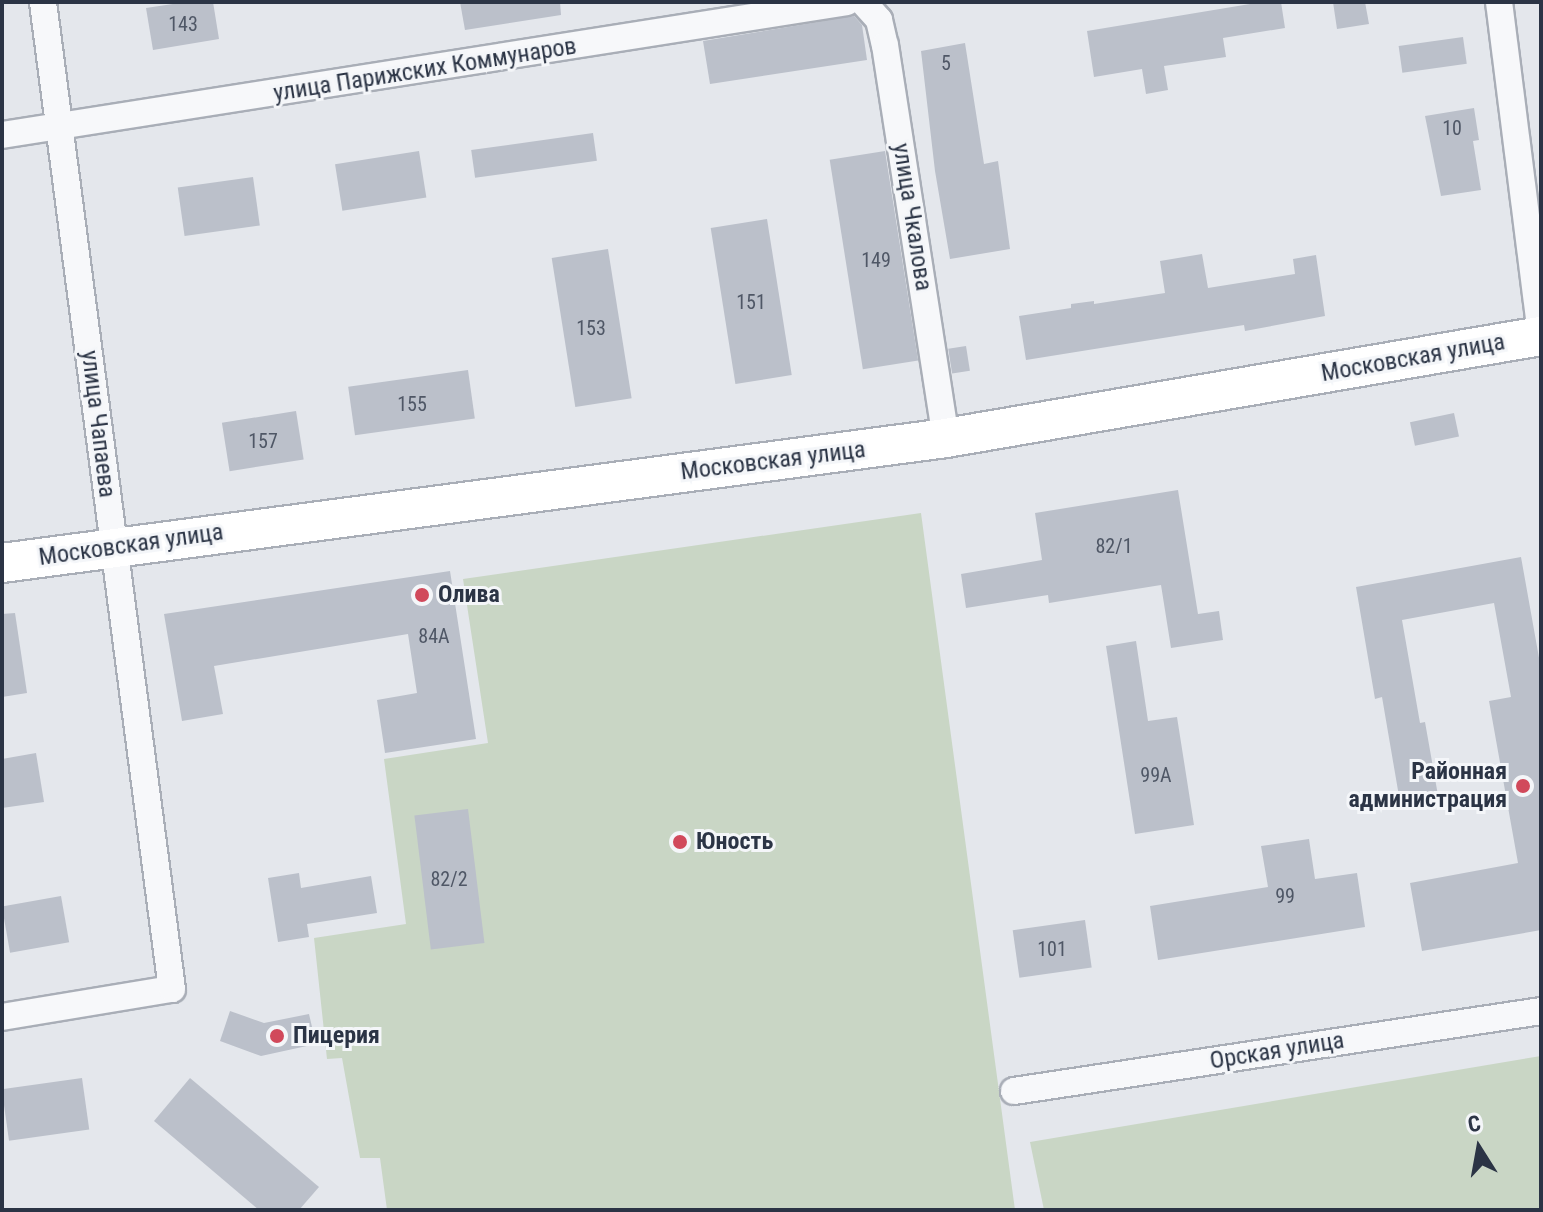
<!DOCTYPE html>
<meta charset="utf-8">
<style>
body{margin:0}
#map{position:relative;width:1543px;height:1212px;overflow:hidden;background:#e4e7ec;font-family:"Roboto Condensed",sans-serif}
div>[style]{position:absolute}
.green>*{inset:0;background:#c9d6c5}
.building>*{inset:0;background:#bbc0ca;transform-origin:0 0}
.roads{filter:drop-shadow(2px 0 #a9aeb7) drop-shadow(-2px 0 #a9aeb7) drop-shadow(0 2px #a9aeb7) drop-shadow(0 -2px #a9aeb7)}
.street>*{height:26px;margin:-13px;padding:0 13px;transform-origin:13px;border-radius:13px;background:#f7f8fa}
.secondary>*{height:38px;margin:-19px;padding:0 19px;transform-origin:19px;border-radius:19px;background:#fff}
.dots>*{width:22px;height:22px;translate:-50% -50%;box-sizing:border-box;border:4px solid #f4f6f9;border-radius:50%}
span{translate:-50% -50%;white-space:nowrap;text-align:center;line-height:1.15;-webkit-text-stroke:6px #f4f6f9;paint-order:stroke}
.number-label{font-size:20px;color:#4f5766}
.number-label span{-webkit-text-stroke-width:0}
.street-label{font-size:24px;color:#2b3445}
.poi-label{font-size:24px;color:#2b3445;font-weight:700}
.left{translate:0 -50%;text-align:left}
.right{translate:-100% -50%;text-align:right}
.frame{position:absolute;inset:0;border:4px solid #2b3445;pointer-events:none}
.north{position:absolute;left:1439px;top:1108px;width:80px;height:80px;-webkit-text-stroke:6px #f4f6f9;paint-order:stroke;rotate:349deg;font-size:22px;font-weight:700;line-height:32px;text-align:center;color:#2b3445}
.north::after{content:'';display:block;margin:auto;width:28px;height:36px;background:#2b3445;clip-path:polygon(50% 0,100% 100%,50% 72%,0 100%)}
</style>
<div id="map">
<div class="green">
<div style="clip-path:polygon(921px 513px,1015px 1210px,387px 1210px,380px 1158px,360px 1158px,342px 1058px,327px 1059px,314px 938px,406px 924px,384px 759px,488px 743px,463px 579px)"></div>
<div style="clip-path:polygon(1541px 1056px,1541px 1210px,1044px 1210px,1030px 1142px)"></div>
</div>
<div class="building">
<div style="clip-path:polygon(186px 2px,213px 2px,219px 39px,153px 50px,146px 8px)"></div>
<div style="clip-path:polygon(460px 2px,560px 2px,561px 15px,465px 30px)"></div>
<div style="clip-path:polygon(1262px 2px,1281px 2px,1285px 28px,1223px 38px,1226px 57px,1164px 66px,1168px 90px,1146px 94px,1142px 69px,1094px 77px,1087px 31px)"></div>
<div style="clip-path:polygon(1333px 2px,1365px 2px,1369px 24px,1337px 29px)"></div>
<div style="clip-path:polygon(854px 16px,862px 25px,867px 60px,710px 84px,703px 41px)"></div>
<div style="left:1463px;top:37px;width:27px;height:65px;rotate:82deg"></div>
<div style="clip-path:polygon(965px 43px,984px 164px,998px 161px,1010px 249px,950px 259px,935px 171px,921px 51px)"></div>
<div style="clip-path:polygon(1474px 108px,1479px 140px,1473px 141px,1481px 190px,1441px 196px,1425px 116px)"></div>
<div style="left:593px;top:133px;width:28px;height:123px;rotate:82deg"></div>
<div style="left:419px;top:151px;width:47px;height:85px;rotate:81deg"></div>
<div style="left:885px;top:151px;width:212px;height:56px;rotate:81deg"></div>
<div style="left:253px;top:177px;width:49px;height:76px;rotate:82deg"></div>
<div style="left:767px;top:219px;width:158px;height:57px;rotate:81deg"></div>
<div style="left:608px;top:249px;width:151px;height:57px;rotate:81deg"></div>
<div style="clip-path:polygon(1202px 254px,1208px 288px,1295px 274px,1293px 259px,1316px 255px,1325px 316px,1245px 331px,1244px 325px,1026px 360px,1019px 316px,1071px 308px,1071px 304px,1094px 301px,1094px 304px,1165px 293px,1160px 261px)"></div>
<div style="left:966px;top:346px;width:25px;height:18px;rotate:81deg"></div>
<div style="left:468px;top:370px;width:49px;height:121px;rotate:82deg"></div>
<div style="left:296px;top:411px;width:49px;height:75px;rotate:81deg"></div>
<div style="left:1454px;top:413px;width:24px;height:45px;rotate:78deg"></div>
<div style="clip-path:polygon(1178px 490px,1198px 614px,1219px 611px,1223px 640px,1171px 648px,1161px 585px,1049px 603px,1048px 595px,966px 608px,961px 574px,1042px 560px,1035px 513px)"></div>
<div style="clip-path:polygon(1521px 557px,1541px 669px,1541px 930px,1422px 951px,1410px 883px,1518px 863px,1489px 701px,1511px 697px,1494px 603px,1402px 620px,1420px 723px,1425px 722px,1439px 801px,1401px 808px,1382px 697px,1375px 699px,1356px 587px)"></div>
<div style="clip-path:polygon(450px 571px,476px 739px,385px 753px,377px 700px,417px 693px,408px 634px,214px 666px,223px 714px,182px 721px,164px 614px)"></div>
<div style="clip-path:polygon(15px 613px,27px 693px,2px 697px,2px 614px)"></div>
<div style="clip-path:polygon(1136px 641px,1148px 721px,1177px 717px,1194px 825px,1135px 834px,1106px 646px)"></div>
<div style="clip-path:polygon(36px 753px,44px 802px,2px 808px,2px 759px)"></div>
<div style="left:468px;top:809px;width:135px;height:54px;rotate:83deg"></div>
<div style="clip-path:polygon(1309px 839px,1315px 879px,1357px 873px,1365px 927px,1158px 960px,1150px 906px,1268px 887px,1261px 846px)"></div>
<div style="clip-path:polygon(299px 873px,301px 888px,371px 876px,377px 913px,307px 924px,309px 937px,278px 942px,268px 878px)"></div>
<div style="left:61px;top:896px;width:47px;height:60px;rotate:80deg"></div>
<div style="left:1085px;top:920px;width:48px;height:73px;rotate:82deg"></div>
<div style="clip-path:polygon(230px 1011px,264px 1023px,309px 1014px,316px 1044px,261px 1056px,220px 1041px)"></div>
<div style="left:82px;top:1078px;width:52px;height:81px;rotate:82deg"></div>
<div style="clip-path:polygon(190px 1078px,319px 1187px,299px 1210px,259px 1210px,154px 1121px)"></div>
</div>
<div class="roads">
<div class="street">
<div style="left:863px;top:2px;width:24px;rotate:48deg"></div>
<div style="left:879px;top:20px;width:26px;rotate:77deg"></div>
<div style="left:885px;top:45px;width:398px;rotate:81.2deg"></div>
<div style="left:1499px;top:2px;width:336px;rotate:82.8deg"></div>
<div style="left:2px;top:135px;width:855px;rotate:-8.94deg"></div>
<div style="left:2px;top:1017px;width:172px;rotate:-9.4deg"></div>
<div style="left:172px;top:989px;width:995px;rotate:-97.45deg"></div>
<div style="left:1014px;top:1091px;width:533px;rotate:-8.63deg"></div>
</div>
<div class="secondary">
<div style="left:2px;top:563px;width:952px;rotate:-7.54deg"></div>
<div style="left:946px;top:438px;width:604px;rotate:-9.73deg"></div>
</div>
</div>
<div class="dots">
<div style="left:422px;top:595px;background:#d1495b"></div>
<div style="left:1523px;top:786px;background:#d1495b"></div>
<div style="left:680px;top:842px;background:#d1495b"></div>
<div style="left:277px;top:1036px;background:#d1495b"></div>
</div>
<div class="number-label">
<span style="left:183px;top:24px">143</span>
<span style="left:946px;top:63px">5</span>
<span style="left:1452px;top:128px">10</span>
<span style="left:876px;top:260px">149</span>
<span style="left:751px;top:302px">151</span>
<span style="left:591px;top:328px">153</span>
<span style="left:412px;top:404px">155</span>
<span style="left:263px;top:441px">157</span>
<span style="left:1114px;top:546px">82/1</span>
<span style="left:434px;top:636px">84А</span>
<span style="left:1156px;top:775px">99А</span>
<span style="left:449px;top:879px">82/2</span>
<span style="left:1285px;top:896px">99</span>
<span style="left:1052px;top:949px">101</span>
</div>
<div class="street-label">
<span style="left:425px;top:70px;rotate:-9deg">улица Парижских Коммунаров</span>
<span style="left:912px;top:217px;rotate:81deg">улица Чкалова</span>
<span style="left:1413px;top:358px;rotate:-10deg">Московская улица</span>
<span style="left:98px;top:424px;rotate:83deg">улица Чапаева</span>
<span style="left:773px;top:461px;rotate:-7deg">Московская улица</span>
<span style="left:131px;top:545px;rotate:-8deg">Московская улица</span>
<span style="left:1277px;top:1051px;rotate:-9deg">Орская улица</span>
</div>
<div class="poi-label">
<span class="left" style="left:438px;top:595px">Олива</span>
<span class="right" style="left:1507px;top:786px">Районная<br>администрация</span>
<span class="left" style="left:696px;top:842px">Юность</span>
<span class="left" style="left:293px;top:1036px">Пицерия</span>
</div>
<div class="frame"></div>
<div class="north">С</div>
</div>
